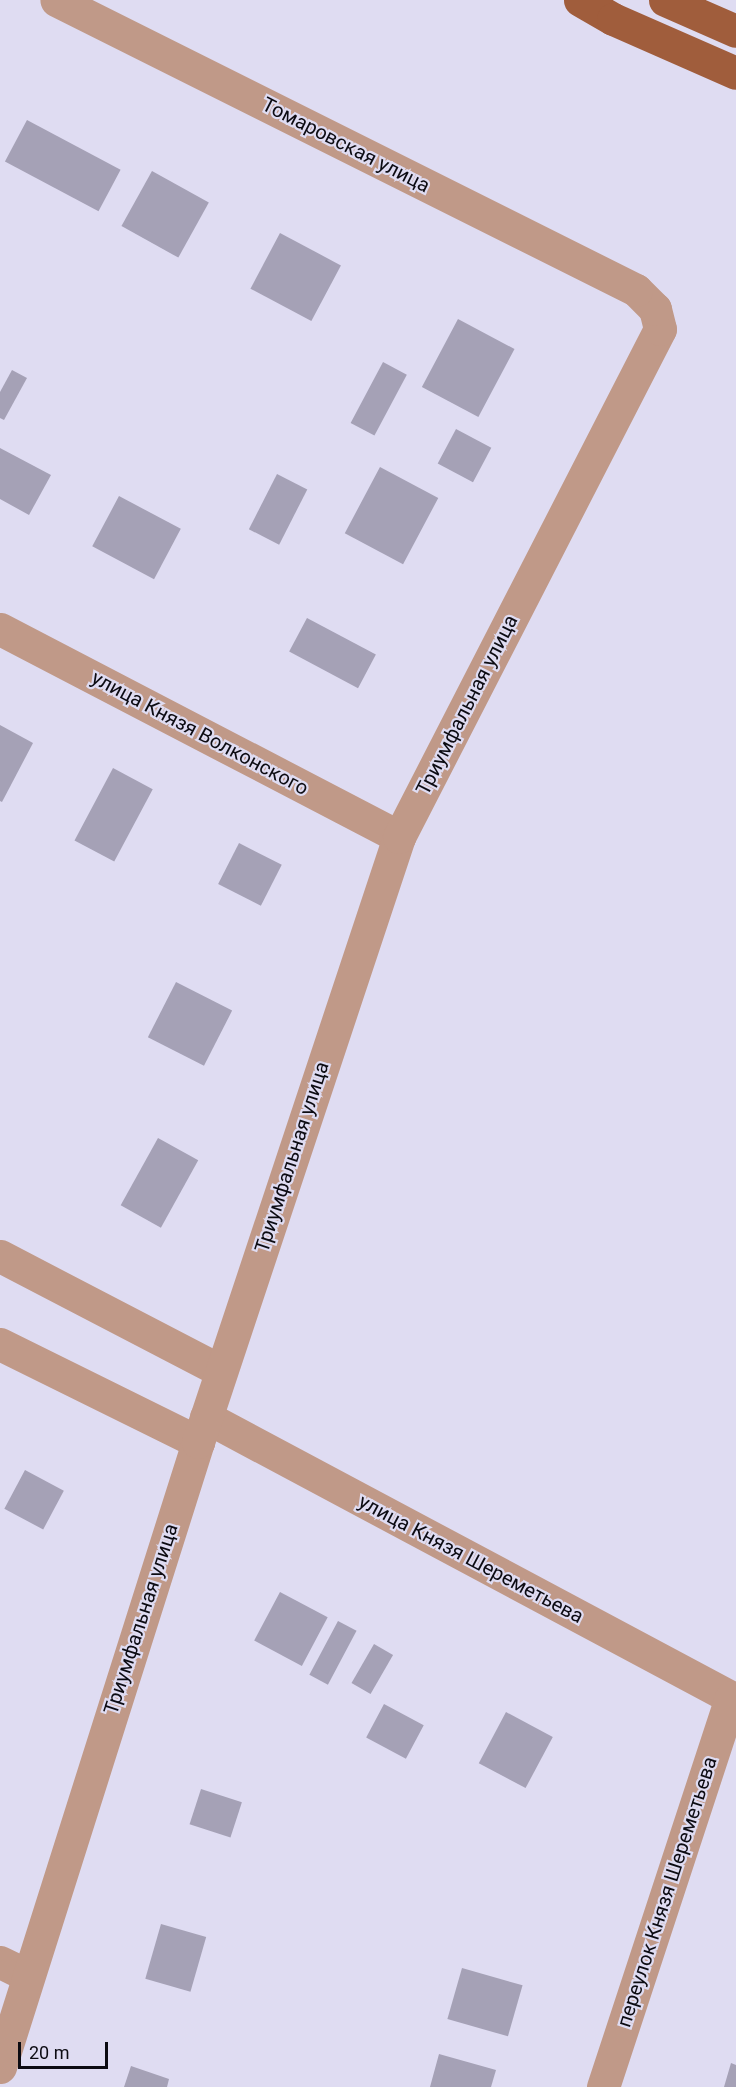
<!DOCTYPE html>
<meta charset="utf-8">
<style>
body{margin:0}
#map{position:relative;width:736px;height:2087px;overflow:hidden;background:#dfdcf2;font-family:Roboto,sans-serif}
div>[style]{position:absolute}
.building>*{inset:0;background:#a5a1b6;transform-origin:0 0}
.street>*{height:33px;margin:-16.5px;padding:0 16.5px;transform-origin:16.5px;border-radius:16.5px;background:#c09988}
.primary>*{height:33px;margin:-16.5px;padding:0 16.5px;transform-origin:16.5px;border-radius:16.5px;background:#a05d3c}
span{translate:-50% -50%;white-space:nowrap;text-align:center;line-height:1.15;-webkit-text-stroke:4.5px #dfdcf2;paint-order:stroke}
.street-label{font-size:20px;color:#0c0b12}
.scale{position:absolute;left:18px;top:2042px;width:90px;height:27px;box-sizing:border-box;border:3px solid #0c0b12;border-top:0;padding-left:8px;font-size:18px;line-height:21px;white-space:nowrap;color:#0c0b12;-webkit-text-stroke:4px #dfdcf2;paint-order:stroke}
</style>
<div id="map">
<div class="building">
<div style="left:27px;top:120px;width:106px;height:47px;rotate:28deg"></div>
<div style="left:152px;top:171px;width:65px;height:63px;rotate:29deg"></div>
<div style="left:280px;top:233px;width:69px;height:63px;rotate:28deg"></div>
<div style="left:458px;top:319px;width:64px;height:77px;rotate:28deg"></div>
<div style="left:383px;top:362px;width:27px;height:69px;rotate:28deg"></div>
<div style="clip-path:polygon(12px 370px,27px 378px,4px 420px,0 418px,0 392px)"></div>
<div style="left:456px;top:429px;width:40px;height:39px;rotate:28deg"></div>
<div style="clip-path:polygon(0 448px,51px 475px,29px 515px,0 499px)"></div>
<div style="left:380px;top:467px;width:66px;height:75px;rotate:28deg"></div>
<div style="left:277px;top:474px;width:34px;height:62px;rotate:27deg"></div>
<div style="left:119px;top:496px;width:70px;height:57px;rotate:28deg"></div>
<div style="left:307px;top:618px;width:78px;height:38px;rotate:28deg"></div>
<div style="clip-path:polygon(0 725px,33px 743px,2px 802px,0 801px)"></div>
<div style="left:113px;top:768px;width:45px;height:82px;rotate:28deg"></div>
<div style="left:239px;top:843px;width:48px;height:46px;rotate:27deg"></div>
<div style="left:176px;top:982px;width:63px;height:62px;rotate:27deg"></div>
<div style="left:158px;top:1138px;width:46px;height:77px;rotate:29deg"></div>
<div style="left:25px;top:1470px;width:44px;height:44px;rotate:28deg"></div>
<div style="left:280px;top:1592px;width:54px;height:55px;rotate:28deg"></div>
<div style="left:338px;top:1621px;width:21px;height:61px;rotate:28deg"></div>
<div style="left:374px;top:1644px;width:22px;height:45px;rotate:30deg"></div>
<div style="left:384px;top:1704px;width:45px;height:38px;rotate:28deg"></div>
<div style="left:506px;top:1712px;width:53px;height:58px;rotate:28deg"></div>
<div style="left:201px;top:1789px;width:43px;height:37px;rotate:18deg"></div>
<div style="left:161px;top:1924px;width:47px;height:57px;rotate:16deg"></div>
<div style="left:462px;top:1968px;width:63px;height:53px;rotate:16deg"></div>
<div style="clip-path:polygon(439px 2054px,496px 2070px,491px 2087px,430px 2087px)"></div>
<div style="clip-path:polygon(731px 2063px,736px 2065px,736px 2087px,724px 2087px)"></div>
<div style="clip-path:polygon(131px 2066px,169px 2079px,167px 2087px,124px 2087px)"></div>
</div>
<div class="street">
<div style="left:0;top:629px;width:450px;rotate:27.5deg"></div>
<div style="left:0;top:1256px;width:249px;rotate:27.5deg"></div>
<div style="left:0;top:1344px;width:221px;rotate:26.3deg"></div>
<div style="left:206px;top:1417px;width:601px;rotate:28.1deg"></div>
<div style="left:0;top:1962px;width:30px;rotate:26deg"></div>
<div style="left:0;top:2067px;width:656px;rotate:-72.42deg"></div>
<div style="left:198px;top:1442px;width:638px;rotate:-71.62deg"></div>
<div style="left:399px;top:837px;width:571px;rotate:-62.81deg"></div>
<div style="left:660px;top:329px;width:21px;rotate:-104deg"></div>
<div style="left:655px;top:309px;width:27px;rotate:-135deg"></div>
<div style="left:636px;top:290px;width:648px;rotate:-153.43deg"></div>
<div style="left:603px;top:2087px;width:410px;rotate:-71.8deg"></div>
</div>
<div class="primary">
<div style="left:580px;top:0;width:38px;rotate:30deg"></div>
<div style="left:613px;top:19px;width:134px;rotate:23.7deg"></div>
<div style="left:665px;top:0;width:77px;rotate:23.6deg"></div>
</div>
<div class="street-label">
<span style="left:346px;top:145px;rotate:27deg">Томаровская улица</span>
<span style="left:467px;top:705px;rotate:-63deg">Триумфальная улица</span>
<span style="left:200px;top:733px;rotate:28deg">улица Князя Волконского</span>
<span style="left:292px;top:1157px;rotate:-72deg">Триумфальная улица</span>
<span style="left:471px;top:1559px;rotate:28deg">улица Князя Шереметьева</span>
<span style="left:141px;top:1619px;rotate:-72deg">Триумфальная улица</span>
<span style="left:667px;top:1892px;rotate:-72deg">переулок Князя Шереметьева</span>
</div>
<div class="scale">20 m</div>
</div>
